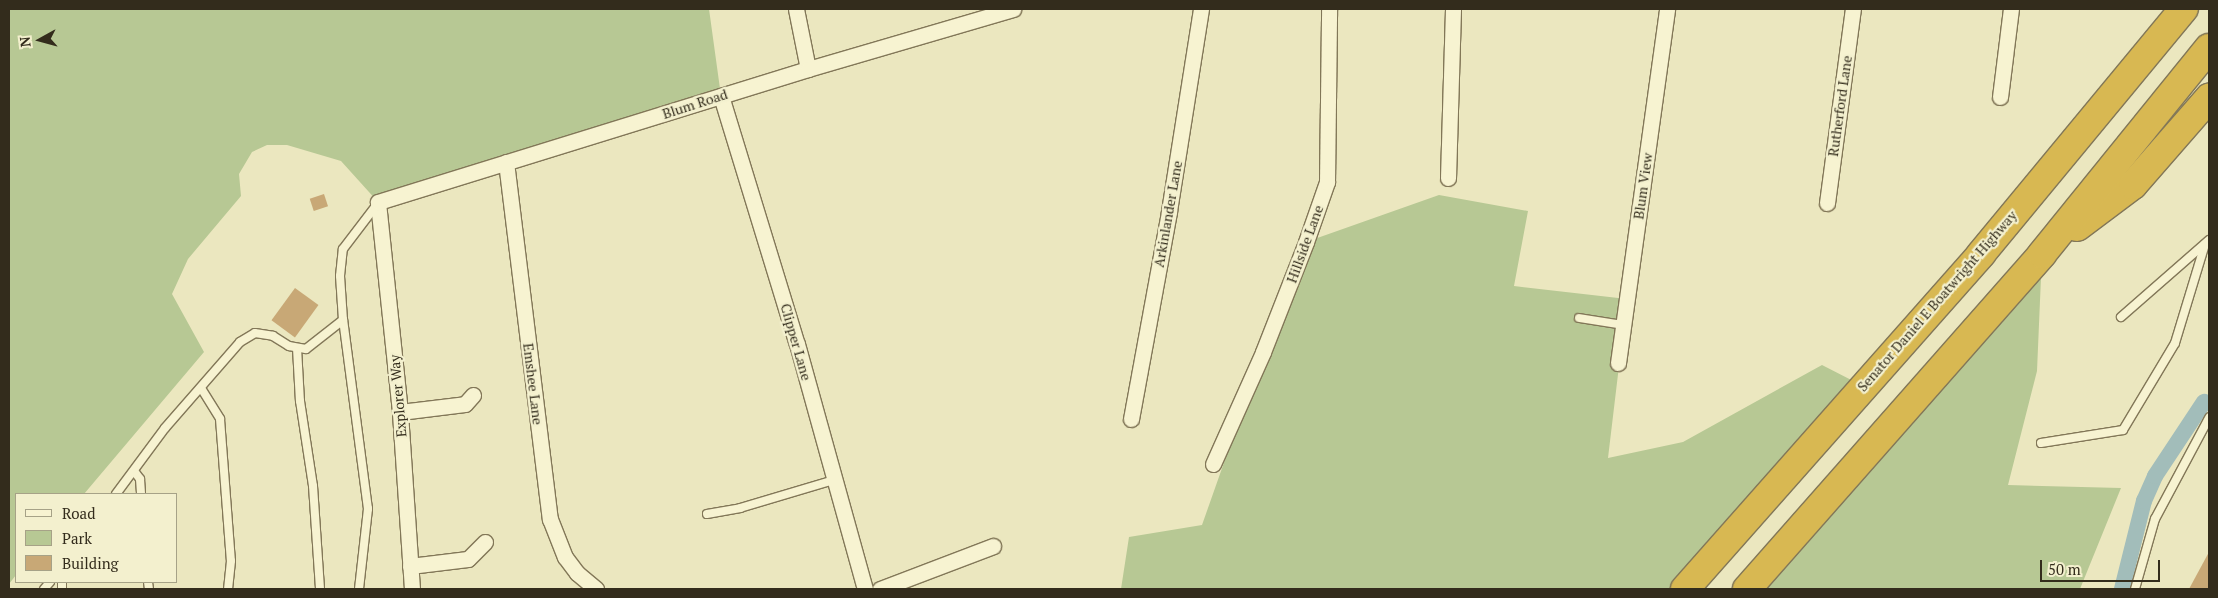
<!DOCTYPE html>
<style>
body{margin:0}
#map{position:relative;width:2218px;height:598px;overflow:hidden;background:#ebe7bf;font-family:"PT Serif",serif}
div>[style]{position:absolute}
.green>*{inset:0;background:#b7c894}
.canal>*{height:16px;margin:-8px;padding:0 8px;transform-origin:8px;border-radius:8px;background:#a2bdba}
.building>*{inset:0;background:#c8a876;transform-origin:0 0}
.roads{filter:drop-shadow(1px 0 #827758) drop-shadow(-1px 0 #827758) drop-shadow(0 1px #827758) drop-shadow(0 -1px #827758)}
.service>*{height:8px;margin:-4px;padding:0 4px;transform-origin:4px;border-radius:4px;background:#f7f3d1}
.minor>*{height:15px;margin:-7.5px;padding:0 7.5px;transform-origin:7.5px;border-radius:7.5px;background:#f7f3d1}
.motorway>*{height:28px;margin:-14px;padding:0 14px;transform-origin:14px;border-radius:14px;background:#d8b852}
span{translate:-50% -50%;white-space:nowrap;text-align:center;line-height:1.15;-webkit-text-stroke:4.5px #f3f0ce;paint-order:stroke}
.street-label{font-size:14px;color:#332c1c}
.frame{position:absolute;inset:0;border:10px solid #332c1c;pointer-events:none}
.legend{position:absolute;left:15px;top:493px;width:162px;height:90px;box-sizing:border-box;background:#f3f0ce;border:1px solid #a6a287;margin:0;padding:6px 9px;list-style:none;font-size:15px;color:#332c1c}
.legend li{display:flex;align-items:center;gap:10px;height:25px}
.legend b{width:25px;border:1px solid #a6a287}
.north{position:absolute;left:15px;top:15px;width:50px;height:50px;-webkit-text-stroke:4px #f3f0ce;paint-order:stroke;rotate:263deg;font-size:14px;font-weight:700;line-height:20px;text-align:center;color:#332c1c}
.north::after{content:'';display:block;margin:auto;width:18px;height:22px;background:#332c1c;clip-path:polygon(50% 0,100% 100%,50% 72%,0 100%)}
.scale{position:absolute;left:2040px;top:560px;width:120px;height:22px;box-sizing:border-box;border:2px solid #332c1c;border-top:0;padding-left:6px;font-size:15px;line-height:18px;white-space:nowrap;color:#332c1c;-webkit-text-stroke:4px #f3f0ce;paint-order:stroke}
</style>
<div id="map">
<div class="green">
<div style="clip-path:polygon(9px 9px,709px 9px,721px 96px,378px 202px,341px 161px,287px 145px,267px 145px,252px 152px,239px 174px,241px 196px,188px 259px,172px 294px,204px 352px,84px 494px,16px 494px,16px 575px,9px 584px)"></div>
<div style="clip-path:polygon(1439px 195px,1528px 211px,1514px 286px,1627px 299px,1608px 458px,1683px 442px,1822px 365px,1863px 386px,1685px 589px,1121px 589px,1129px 537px,1202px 525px,1263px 352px,1306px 242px)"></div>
<div style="clip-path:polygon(2042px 254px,2037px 371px,2008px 485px,2121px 488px,2080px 589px,1747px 589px)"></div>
</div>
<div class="canal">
<div style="left:2122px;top:589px;width:91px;rotate:-76deg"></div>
<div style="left:2144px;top:501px;width:27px;rotate:-66deg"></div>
<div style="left:2155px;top:476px;width:89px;rotate:-56.5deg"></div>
</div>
<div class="building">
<div style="left:324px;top:194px;width:13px;height:15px;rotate:72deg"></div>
<div style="left:295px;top:288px;width:29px;height:40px;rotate:36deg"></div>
<div style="clip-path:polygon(2209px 552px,2209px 589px,2189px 589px)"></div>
</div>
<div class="roads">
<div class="service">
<div style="left:2121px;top:317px;width:117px;rotate:-41.2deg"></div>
<div style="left:1579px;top:318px;width:45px;rotate:9deg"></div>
<div style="left:297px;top:348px;width:53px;rotate:86.8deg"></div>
<div style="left:300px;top:401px;width:86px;rotate:81.3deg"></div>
<div style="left:313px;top:486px;width:103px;rotate:86.1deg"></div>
<div style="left:201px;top:388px;width:36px;rotate:58deg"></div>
<div style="left:220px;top:419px;width:142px;rotate:85.6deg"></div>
<div style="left:231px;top:561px;width:28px;rotate:96deg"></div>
<div style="left:2041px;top:443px;width:83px;rotate:-9deg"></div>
<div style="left:2123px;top:430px;width:101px;rotate:-59.1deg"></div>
<div style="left:2175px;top:343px;width:103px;rotate:-73.1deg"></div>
<div style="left:134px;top:471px;width:10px;rotate:53deg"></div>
<div style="left:140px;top:479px;width:15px;rotate:86deg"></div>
<div style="left:116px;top:494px;width:82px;rotate:-53.4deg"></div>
<div style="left:165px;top:428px;width:114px;rotate:-48.9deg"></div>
<div style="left:240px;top:342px;width:17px;rotate:-31deg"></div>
<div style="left:255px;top:333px;width:18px;rotate:9deg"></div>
<div style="left:273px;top:336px;width:19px;rotate:32deg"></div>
<div style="left:289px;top:346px;width:17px;rotate:10deg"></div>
<div style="left:306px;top:349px;width:47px;rotate:-38.1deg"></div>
<div style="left:707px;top:514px;width:34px;rotate:-10deg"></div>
<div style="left:740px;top:508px;width:98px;rotate:-16.6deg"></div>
<div style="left:62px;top:582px;width:7px;rotate:90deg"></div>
<div style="left:148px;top:582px;width:7px;rotate:82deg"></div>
<div style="left:44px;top:589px;width:9px;rotate:-49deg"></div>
<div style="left:359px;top:589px;width:81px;rotate:-83.6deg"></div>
<div style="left:368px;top:509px;width:191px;rotate:-97.5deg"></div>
<div style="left:343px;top:320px;width:44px;rotate:-93.9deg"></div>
<div style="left:340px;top:276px;width:27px;rotate:-84deg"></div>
<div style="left:343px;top:249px;width:58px;rotate:-52.7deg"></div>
<div style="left:2135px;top:589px;width:73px;rotate:-74.1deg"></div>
<div style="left:2155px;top:519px;width:115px;rotate:-61.9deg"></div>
</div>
<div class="minor">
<div style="left:796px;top:9px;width:61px;rotate:78.7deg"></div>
<div style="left:721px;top:96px;width:259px;rotate:73deg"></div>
<div style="left:797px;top:344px;width:254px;rotate:74.5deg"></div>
<div style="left:2000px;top:97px;width:89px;rotate:-82.9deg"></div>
<div style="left:506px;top:162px;width:360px;rotate:83deg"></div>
<div style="left:550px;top:519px;width:41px;rotate:68.5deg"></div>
<div style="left:565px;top:557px;width:20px;rotate:53deg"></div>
<div style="left:577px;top:573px;width:25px;rotate:40deg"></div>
<div style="left:1448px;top:178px;width:169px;rotate:-88.3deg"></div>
<div style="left:1827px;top:203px;width:196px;rotate:-82.4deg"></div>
<div style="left:1618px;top:363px;width:357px;rotate:-82.1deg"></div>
<div style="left:400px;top:412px;width:65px;rotate:-7deg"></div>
<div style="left:465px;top:404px;width:12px;rotate:-48deg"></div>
<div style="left:1131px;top:419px;width:211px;rotate:-79.6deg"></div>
<div style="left:1169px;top:211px;width:205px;rotate:-81deg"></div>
<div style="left:1213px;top:464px;width:123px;rotate:-65.9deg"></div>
<div style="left:1263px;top:352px;width:118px;rotate:-68.6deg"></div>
<div style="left:1306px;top:242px;width:64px;rotate:-70.7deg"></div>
<div style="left:1327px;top:182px;width:173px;rotate:-89.3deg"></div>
<div style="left:410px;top:566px;width:58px;rotate:-6.9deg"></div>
<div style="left:468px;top:559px;width:24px;rotate:-45deg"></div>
<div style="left:412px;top:589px;width:177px;rotate:-93.9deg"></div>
<div style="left:400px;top:412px;width:211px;rotate:-96deg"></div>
<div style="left:378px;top:202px;width:450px;rotate:-17.2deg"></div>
<div style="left:808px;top:69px;width:214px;rotate:-16.3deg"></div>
<div style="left:880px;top:589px;width:121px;rotate:-20.8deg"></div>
</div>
<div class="motorway">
<div style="left:2077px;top:227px;width:70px;rotate:-36.9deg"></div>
<div style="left:2133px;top:185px;width:116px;rotate:-48.9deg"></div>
<div style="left:1685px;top:589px;width:447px;rotate:-48.5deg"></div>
<div style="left:1981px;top:254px;width:318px;rotate:-50.4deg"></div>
<div style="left:1747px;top:589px;width:446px;rotate:-48.6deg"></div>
<div style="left:2042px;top:254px;width:265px;rotate:-51deg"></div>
</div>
</div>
<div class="street-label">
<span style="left:695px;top:104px;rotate:-18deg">Blum Road</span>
<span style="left:1840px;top:106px;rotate:-82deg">Rutherford Lane</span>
<span style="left:1643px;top:186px;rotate:-82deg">Blum View</span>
<span style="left:1168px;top:214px;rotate:-80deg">Arkinlander Lane</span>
<span style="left:1305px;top:244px;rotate:-70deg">Hillside Lane</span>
<span style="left:1937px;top:301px;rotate:-49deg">Senator Daniel E Boatwright Highway</span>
<span style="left:796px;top:342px;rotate:74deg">Clipper Lane</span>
<span style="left:533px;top:384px;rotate:83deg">Emshee Lane</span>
<span style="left:398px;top:396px;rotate:-95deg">Explorer Way</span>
</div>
<div class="frame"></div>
<ul class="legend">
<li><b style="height:6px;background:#f7f3d1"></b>Road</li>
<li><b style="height:14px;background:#b7c894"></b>Park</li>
<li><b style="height:14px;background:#c8a876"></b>Building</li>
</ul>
<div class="north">N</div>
<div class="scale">50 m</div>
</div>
